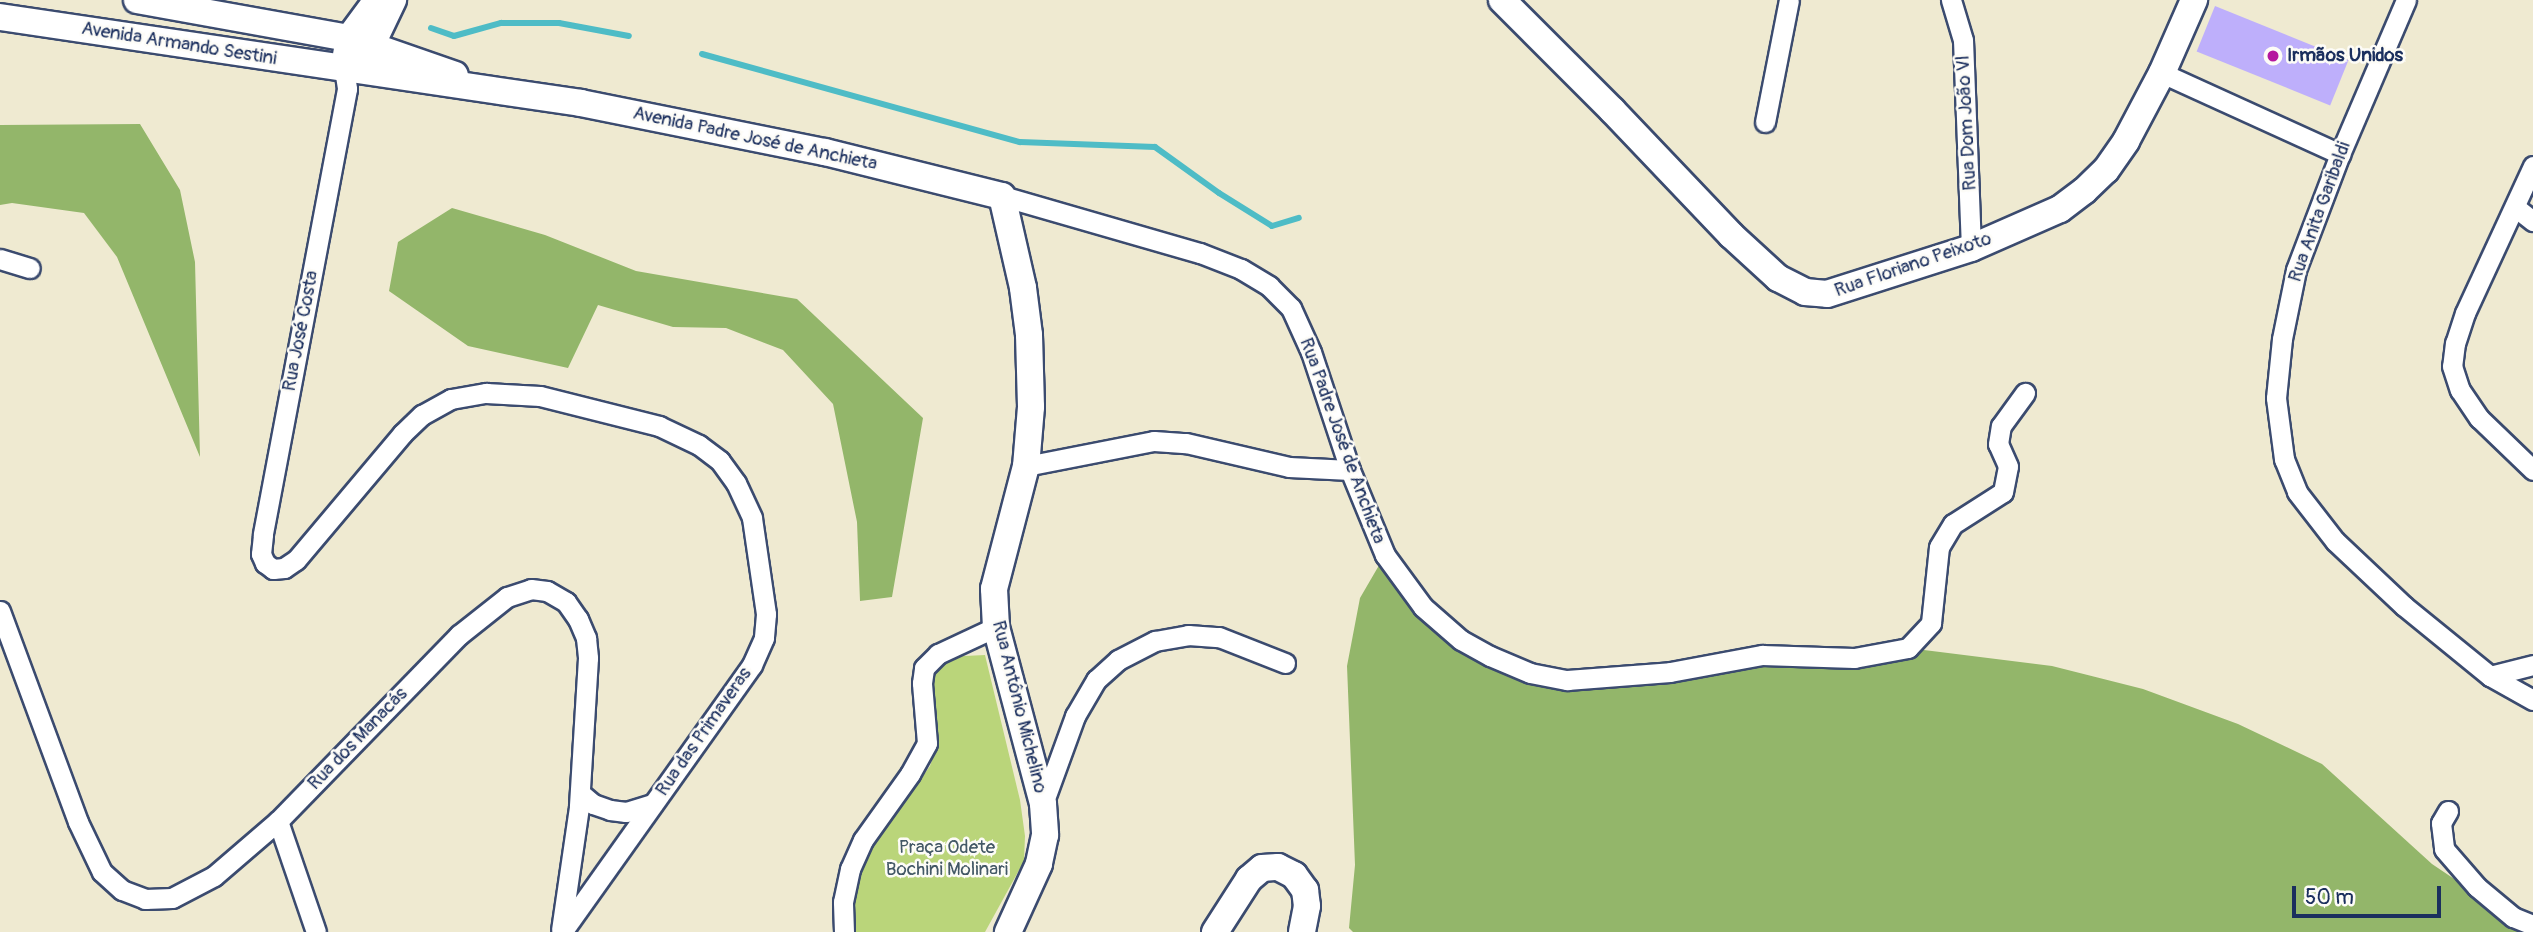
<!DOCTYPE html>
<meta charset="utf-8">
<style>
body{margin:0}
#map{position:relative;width:2533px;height:932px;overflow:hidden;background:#efead1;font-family:Pangolin,sans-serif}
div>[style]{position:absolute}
.green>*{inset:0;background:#bad57a}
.forest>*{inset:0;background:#93b66a}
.stream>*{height:6px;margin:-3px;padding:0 3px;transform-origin:3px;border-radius:3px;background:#4ebcc6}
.building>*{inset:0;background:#beaffb;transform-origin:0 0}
.roads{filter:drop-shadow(2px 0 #3b4b6f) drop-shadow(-2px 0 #3b4b6f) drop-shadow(0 2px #3b4b6f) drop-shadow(0 -2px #3b4b6f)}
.street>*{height:19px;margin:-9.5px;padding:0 9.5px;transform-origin:9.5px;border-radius:9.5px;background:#fff}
.secondary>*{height:26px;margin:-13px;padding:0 13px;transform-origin:13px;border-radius:13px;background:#fff}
.dots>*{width:19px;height:19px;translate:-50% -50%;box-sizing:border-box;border:4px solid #fdfcf7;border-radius:50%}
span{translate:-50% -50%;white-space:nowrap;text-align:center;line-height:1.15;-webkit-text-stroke:5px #fdfcf7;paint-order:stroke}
.street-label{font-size:19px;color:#1b2f5e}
.poi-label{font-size:19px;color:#1b2f5e;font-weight:700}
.left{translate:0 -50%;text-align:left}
.park-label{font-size:19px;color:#435865}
.scale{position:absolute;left:2292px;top:886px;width:149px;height:32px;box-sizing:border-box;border:4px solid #1b2f5e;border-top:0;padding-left:9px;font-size:21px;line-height:24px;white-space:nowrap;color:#1b2f5e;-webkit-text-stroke:5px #fdfcf7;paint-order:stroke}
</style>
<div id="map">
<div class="green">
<div style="clip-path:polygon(985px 655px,1020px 800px,1025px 836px,1024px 861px,985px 932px,855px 932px,854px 908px,860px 876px,873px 846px,930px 766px,936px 748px,929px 690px,937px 665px,944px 657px)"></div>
</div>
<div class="forest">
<div style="clip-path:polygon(140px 124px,180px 190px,195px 262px,200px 457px,117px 257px,84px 213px,12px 203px,0 205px,0 125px)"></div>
<div style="clip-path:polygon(452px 208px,545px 235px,636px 271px,797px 299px,923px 418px,892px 597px,860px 601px,857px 522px,833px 404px,783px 350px,726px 328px,673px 327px,598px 305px,568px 368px,468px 346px,389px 291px,398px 242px)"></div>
<div style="clip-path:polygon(1385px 555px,1461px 640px,1567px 680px,1908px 648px,2052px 666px,2143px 689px,2238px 724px,2322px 764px,2432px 864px,2533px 932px,1353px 932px,1349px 928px,1355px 865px,1347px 666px,1360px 598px)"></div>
</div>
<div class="stream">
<div style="left:431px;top:28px;width:24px;rotate:19deg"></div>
<div style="left:454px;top:36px;width:49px;rotate:-15.5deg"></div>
<div style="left:501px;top:23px;width:58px"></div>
<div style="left:559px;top:23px;width:71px;rotate:10.5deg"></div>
<div style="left:702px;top:54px;width:330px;rotate:15.5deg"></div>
<div style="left:1020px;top:142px;width:135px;rotate:2.1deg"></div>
<div style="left:1155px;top:147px;width:79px;rotate:35.7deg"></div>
<div style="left:1219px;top:193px;width:62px;rotate:31.9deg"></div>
<div style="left:1272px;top:226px;width:28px;rotate:-17deg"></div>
</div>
<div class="building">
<div style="left:2215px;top:6px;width:144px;height:49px;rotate:22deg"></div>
</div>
<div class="roads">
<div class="street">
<div style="left:1951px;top:0;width:42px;rotate:73.3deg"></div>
<div style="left:1963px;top:40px;width:208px;rotate:87.8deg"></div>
<div style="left:2406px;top:0;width:168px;rotate:113.2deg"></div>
<div style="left:2340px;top:154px;width:124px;rotate:110.8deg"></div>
<div style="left:2296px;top:270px;width:70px;rotate:101.5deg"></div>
<div style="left:2282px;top:339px;width:59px;rotate:95.8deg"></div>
<div style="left:2276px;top:398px;width:62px;rotate:82.5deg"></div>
<div style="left:2284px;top:459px;width:35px;rotate:68deg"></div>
<div style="left:2297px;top:492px;width:62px;rotate:52.2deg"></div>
<div style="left:2335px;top:541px;width:95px;rotate:43.3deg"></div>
<div style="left:2404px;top:606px;width:111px;rotate:39.1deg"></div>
<div style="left:2490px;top:676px;width:49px;rotate:29.2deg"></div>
<div style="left:344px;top:69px;width:20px;rotate:81deg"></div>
<div style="left:347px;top:89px;width:454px;rotate:100.7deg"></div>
<div style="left:263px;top:535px;width:19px;rotate:96deg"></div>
<div style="left:261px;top:554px;width:10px;rotate:66deg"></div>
<div style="left:265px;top:563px;width:10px;rotate:37deg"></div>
<div style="left:273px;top:569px;width:11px;rotate:-5deg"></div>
<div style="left:284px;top:568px;width:14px;rotate:-34deg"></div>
<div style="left:296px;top:560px;width:165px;rotate:-49.9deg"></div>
<div style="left:402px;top:434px;width:28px;rotate:-44deg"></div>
<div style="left:422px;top:415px;width:33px;rotate:-29deg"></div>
<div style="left:451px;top:399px;width:36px;rotate:-10deg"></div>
<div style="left:486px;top:393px;width:54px;rotate:3.2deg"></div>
<div style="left:540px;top:396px;width:123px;rotate:14.1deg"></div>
<div style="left:659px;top:426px;width:44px;rotate:25.4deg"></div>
<div style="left:699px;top:445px;width:26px;rotate:37deg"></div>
<div style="left:720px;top:461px;width:27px;rotate:54deg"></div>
<div style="left:736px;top:483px;width:38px;rotate:65deg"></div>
<div style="left:752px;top:518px;width:97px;rotate:81.7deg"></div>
<div style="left:766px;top:614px;width:24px;rotate:95deg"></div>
<div style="left:764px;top:638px;width:30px;rotate:114deg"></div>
<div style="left:752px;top:665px;width:328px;rotate:125.4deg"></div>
<div style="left:2162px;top:73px;width:196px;rotate:24.5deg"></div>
<div style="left:1765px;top:122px;width:124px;rotate:-78.9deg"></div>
<div style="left:2533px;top:166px;width:162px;rotate:114.8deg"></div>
<div style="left:2465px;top:313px;width:32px;rotate:108deg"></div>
<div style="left:2455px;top:343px;width:23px;rotate:97deg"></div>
<div style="left:2452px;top:366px;width:25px;rotate:72deg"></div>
<div style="left:2460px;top:390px;width:34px;rotate:56deg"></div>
<div style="left:2479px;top:418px;width:75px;rotate:43.9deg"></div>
<div style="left:1002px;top:196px;width:206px;rotate:16.1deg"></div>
<div style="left:1200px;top:253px;width:44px;rotate:21.3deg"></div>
<div style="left:1241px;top:269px;width:33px;rotate:31deg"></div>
<div style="left:1269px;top:286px;width:31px;rotate:45deg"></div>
<div style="left:1291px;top:308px;width:48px;rotate:65.6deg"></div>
<div style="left:1311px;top:352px;width:124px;rotate:71.7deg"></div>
<div style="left:1350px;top:470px;width:92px;rotate:67.6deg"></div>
<div style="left:1385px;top:555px;width:64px;rotate:53.8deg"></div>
<div style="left:1423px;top:607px;width:50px;rotate:41deg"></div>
<div style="left:1461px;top:640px;width:33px;rotate:29deg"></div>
<div style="left:1490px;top:656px;width:43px;rotate:23deg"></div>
<div style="left:1530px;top:673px;width:38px;rotate:11deg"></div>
<div style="left:1567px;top:680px;width:103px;rotate:-4.4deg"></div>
<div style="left:1670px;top:672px;width:94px;rotate:-10.5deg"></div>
<div style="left:1762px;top:655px;width:92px;rotate:1.9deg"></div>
<div style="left:1854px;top:658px;width:55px;rotate:-10.5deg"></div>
<div style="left:1908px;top:648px;width:34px;rotate:-47deg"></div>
<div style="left:1931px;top:623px;width:76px;rotate:-84deg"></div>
<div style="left:1939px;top:547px;width:27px;rotate:-59deg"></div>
<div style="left:1953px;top:524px;width:59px;rotate:-32.6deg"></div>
<div style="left:2003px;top:492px;width:26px;rotate:-79deg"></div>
<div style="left:2008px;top:466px;width:24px;rotate:-114deg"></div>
<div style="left:1998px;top:444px;width:18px;rotate:-81deg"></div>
<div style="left:2001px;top:426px;width:41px;rotate:-54deg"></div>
<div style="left:2515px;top:207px;width:23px;rotate:38deg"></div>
<div style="left:0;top:259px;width:31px;rotate:17deg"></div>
<div style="left:1026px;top:466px;width:130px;rotate:-11.1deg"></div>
<div style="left:1154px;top:441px;width:32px;rotate:4deg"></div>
<div style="left:1186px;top:443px;width:106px;rotate:13.1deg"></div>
<div style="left:1289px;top:467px;width:61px;rotate:2.8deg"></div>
<div style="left:0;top:611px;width:225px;rotate:69.7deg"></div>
<div style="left:78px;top:822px;width:55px;rotate:64.4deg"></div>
<div style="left:102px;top:872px;width:27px;rotate:42deg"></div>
<div style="left:122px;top:890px;width:25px;rotate:21deg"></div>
<div style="left:145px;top:899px;width:27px;rotate:-2deg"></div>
<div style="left:172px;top:898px;width:47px;rotate:-27.6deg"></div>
<div style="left:214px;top:876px;width:84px;rotate:-40.7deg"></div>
<div style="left:278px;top:821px;width:260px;rotate:-45.8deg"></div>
<div style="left:459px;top:635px;width:61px;rotate:-38.4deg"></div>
<div style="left:507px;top:597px;width:25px;rotate:-18deg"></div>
<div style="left:531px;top:589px;width:16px;rotate:7deg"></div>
<div style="left:547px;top:591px;width:22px;rotate:30deg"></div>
<div style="left:566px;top:602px;width:21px;rotate:55deg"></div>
<div style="left:578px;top:619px;width:21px;rotate:67deg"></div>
<div style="left:586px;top:638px;width:20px;rotate:84deg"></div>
<div style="left:588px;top:658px;width:149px;rotate:93.5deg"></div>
<div style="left:579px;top:807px;width:124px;rotate:98.3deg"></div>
<div style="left:2490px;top:676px;width:44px;rotate:-14.3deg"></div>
<div style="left:580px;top:793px;width:17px;rotate:40deg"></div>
<div style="left:593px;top:804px;width:18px;rotate:19deg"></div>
<div style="left:610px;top:810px;width:16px;rotate:7deg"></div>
<div style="left:626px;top:812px;width:28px;rotate:-17deg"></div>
<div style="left:1043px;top:804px;width:94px;rotate:-70deg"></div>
<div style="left:1075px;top:716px;width:42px;rotate:-59.7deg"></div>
<div style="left:1096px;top:680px;width:30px;rotate:-42deg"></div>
<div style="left:1118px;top:660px;width:42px;rotate:-27.2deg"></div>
<div style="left:1155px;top:641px;width:34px;rotate:-10deg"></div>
<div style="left:1188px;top:635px;width:31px;rotate:4deg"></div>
<div style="left:1219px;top:637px;width:71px;rotate:21.5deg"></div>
<div style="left:2448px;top:811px;width:14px;rotate:120deg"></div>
<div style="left:2441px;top:823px;width:26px;rotate:83deg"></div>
<div style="left:2444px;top:849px;width:50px;rotate:49deg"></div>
<div style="left:2477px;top:887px;width:47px;rotate:39.8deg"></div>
<div style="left:2513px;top:917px;width:22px;rotate:22deg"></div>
<div style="left:278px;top:821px;width:117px;rotate:71.1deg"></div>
<div style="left:844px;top:932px;width:30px;rotate:-92deg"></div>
<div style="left:843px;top:902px;width:34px;rotate:-78deg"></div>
<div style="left:850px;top:869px;width:32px;rotate:-66deg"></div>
<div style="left:863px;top:840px;width:81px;rotate:-54.5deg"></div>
<div style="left:910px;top:774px;width:35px;rotate:-61deg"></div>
<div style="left:927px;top:743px;width:60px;rotate:-94.8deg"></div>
<div style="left:922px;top:683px;width:15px;rotate:-82deg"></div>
<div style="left:924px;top:668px;width:20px;rotate:-45deg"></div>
<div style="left:938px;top:654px;width:64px;rotate:-25deg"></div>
</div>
<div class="secondary">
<div style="left:137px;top:0;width:215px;rotate:10.2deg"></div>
<div style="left:349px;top:38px;width:112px;rotate:19.2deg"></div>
<div style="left:1502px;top:0;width:156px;rotate:45deg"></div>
<div style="left:1612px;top:110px;width:173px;rotate:46.4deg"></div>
<div style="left:1731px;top:235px;width:64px;rotate:42.5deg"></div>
<div style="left:1778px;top:278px;width:30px;rotate:27deg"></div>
<div style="left:1805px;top:292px;width:22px;rotate:5deg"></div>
<div style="left:1827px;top:294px;width:151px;rotate:-17.7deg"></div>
<div style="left:1971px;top:248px;width:97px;rotate:-23.7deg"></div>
<div style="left:2060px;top:209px;width:30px;rotate:-37deg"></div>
<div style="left:2084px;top:191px;width:30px;rotate:-44deg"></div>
<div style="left:2106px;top:170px;width:35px;rotate:-55deg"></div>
<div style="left:2126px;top:141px;width:77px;rotate:-62.1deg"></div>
<div style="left:2162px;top:73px;width:80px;rotate:-66.3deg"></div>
<div style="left:0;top:17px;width:587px;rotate:8.42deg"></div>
<div style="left:581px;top:103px;width:249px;rotate:11.4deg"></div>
<div style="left:825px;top:152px;width:182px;rotate:14deg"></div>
<div style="left:1002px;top:196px;width:94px;rotate:77.1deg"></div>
<div style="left:1023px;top:288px;width:47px;rotate:82.7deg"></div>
<div style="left:1029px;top:335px;width:72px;rotate:88.4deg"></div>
<div style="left:1031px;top:407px;width:59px;rotate:94.8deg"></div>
<div style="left:1026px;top:466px;width:127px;rotate:104.6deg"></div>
<div style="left:994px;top:589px;width:38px;rotate:87deg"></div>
<div style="left:996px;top:627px;width:183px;rotate:75.1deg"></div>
<div style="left:1043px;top:804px;width:31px;rotate:86deg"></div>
<div style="left:1045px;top:835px;width:30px;rotate:102deg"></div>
<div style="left:1039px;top:864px;width:75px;rotate:114.5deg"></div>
<div style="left:346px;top:55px;width:17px;rotate:-80deg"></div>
<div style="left:349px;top:38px;width:47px;rotate:-53.6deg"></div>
<div style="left:364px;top:61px;width:68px;rotate:-64.6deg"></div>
<div style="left:1215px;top:932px;width:63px;rotate:-57.3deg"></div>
<div style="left:1249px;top:879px;width:17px;rotate:-40deg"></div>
<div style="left:1262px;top:868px;width:16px;rotate:-4deg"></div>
<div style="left:1278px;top:867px;width:18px;rotate:27deg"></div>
<div style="left:1294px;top:875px;width:19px;rotate:54deg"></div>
<div style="left:1305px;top:890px;width:16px;rotate:83deg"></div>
<div style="left:1307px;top:906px;width:26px;rotate:101deg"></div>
</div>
</div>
<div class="dots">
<div style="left:2273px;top:56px;background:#b5179e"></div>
</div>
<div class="street-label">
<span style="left:179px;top:44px;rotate:9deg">Avenida Armando Sestini</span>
<span style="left:1967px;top:123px;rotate:-93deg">Rua Dom João Vl</span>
<span style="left:755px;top:139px;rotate:12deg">Avenida Padre José de Anchieta</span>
<span style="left:2320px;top:212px;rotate:-70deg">Rua Anita Garibaldi</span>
<span style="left:1913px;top:265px;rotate:-19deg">Rua Floriano Peixoto</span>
<span style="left:301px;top:331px;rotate:-79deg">Rua José Costa</span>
<span style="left:1342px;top:441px;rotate:70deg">Rua Padre José de Anchieta</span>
<span style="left:1019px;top:707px;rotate:76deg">Rua Antônio Michelino</span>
<span style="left:704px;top:732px;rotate:-55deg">Rua das Primaveras</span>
<span style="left:358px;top:739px;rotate:-46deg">Rua dos Manacás</span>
</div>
<div class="poi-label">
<span class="left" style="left:2287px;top:56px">Irmãos Unidos</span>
</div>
<div class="park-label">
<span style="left:947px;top:859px">Praça Odete<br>Bochini Molinari</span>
</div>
<div class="scale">50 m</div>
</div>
